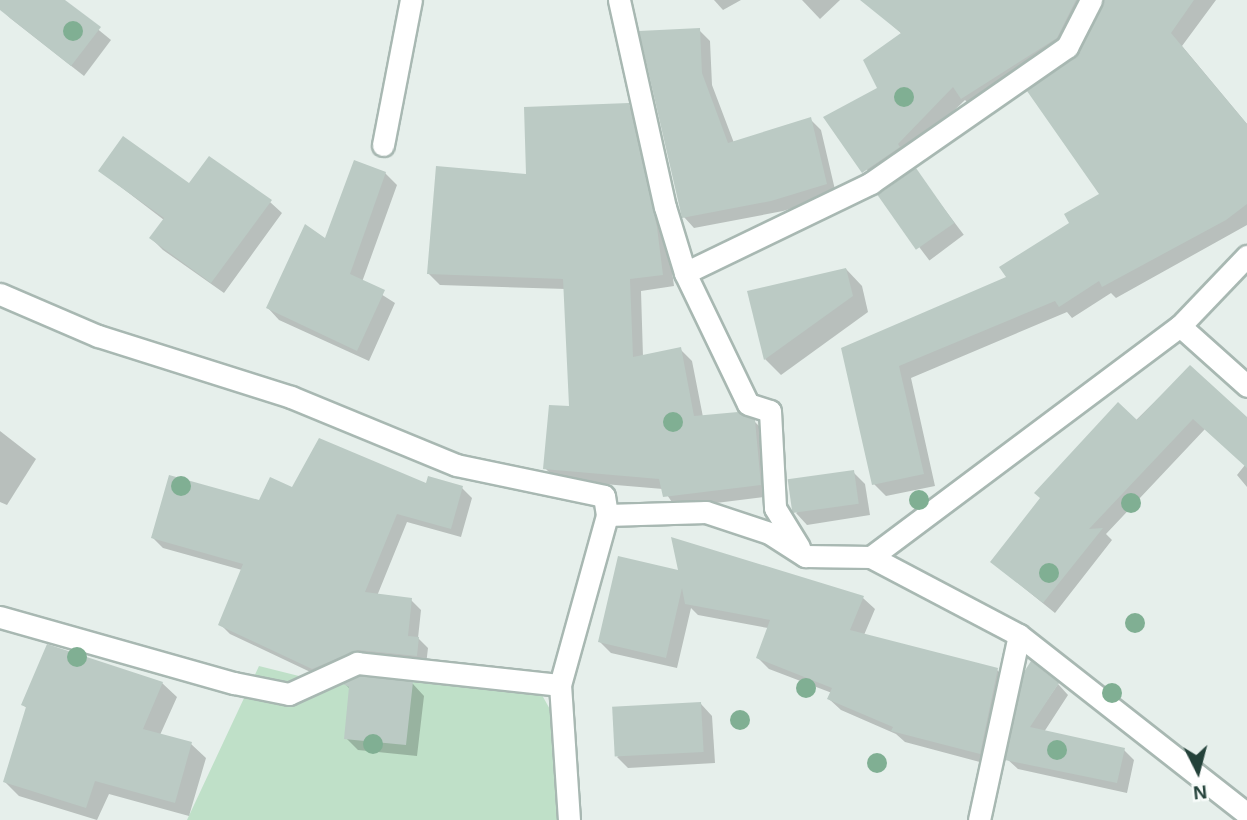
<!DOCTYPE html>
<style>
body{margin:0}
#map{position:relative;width:1247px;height:820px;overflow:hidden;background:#e6efeb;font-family:Helvetica,sans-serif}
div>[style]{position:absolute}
.green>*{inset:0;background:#bfe0c8}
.shadow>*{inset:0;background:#0003;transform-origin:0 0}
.building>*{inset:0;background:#bbcac4;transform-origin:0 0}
.roads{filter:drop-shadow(2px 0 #a8b8b2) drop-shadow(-2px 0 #a8b8b2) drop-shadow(0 2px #a8b8b2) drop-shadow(0 -2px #a8b8b2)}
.minor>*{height:21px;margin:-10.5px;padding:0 10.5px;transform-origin:10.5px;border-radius:10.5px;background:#fff}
.trees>*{width:20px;height:20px;margin:-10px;border-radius:50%;background:#80af93}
span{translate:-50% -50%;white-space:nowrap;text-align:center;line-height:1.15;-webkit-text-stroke:6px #f7fbf9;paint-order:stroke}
.north{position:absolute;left:1163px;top:736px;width:70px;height:70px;-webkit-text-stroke:5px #f7fbf9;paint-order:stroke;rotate:174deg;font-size:19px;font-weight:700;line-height:28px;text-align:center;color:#24423a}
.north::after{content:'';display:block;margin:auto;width:24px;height:32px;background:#24423a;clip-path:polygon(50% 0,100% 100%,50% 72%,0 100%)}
</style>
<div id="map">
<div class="green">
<div style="clip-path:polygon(259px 666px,299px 676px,537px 686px,562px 731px,577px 820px,187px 820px)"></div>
</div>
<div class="shadow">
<div style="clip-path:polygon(2px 0,62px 0,111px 40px,84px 76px,10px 18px,0 8px)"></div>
<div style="clip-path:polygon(714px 0,741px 0,723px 10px)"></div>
<div style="clip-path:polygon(802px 0,840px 0,820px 19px)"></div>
<div style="clip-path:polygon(889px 0,1099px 0,1026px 80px,975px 110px,965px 100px,878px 183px,825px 117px,880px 89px,902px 34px,883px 17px)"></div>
<div style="clip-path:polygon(1104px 0,1216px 0,1182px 46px,1247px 124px,1247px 225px,1116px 298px,1111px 293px,1072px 318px,1067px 312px,911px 378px,935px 486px,886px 496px,874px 484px,843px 349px,1009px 278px,1102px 194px,1080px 55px)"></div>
<div style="clip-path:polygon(699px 30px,710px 41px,712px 85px,734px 143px,810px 119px,821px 130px,836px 194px,783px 211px,694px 228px,684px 217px)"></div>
<div style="clip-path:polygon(628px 105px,640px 117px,668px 240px,674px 286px,641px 291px,643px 357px,680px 349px,692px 361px,703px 417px,754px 421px,766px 433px,771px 496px,676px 508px,663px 489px,557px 480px,545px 468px,571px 408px,566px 289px,440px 285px,428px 273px,528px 176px)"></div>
<div style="left:915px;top:170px;width:81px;height:43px;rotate:53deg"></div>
<div style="clip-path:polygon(100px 171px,270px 202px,282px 213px,224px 293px,163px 250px,151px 238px,164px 220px)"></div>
<div style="clip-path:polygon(385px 173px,397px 185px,362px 282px,395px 303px,369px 361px,279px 320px,268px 308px)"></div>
<div style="clip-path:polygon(846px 269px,862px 286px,868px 312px,781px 375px,765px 359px)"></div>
<div style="clip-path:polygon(1190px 367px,1247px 419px,1247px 487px,1237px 475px,1245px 465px,1205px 429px,1106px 534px,1112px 540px,1055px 613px,992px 562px)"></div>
<div style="clip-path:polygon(0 431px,36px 459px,7px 505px,0 502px)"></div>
<div style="clip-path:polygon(853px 472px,865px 484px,870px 515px,807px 525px,796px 513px)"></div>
<div style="clip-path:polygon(427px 485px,462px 488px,472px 498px,461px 537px,407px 522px,377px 596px,411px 600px,421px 610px,418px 638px,428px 648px,426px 665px,368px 659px,323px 678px,230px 634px,220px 624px,242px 570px,163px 548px,153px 538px,293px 489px)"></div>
<div style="clip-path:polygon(673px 540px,863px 598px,875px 609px,864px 635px,997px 670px,1009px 682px,991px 765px,905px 742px,896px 734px,841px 710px,829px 699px,832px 693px,769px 669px,758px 658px,768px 628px,698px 615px,691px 608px,677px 668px,611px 653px,600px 642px,680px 572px)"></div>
<div style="clip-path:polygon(162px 683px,177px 697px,160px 735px,191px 744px,206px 758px,189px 816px,109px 794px,97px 820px,19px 796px,5px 782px,28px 709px,23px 705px)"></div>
<div style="clip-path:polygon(413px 684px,424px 696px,417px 756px,358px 750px,346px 738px,351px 690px,346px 685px)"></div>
<div style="clip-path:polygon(1058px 684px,1068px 695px,1044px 732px,1124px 750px,1134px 760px,1127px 793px,1018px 769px,1007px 759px)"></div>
<div style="clip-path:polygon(701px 704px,712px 716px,715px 763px,628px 768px,617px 757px)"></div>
</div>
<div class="building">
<div style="clip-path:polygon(0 0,65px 0,101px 27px,71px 66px,0 10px)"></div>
<div style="clip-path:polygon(860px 0,1076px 0,1057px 38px,961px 99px,953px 87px,898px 144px,900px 147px,862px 173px,823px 117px,877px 88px,863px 60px,901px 33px)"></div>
<div style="clip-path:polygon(1104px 0,1194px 0,1171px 33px,1247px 124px,1247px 204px,1226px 220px,1102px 287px,1099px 281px,1059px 307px,1055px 301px,899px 366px,924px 474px,872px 485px,841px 348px,1006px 277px,999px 267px,1069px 223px,1064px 214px,1099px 194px,1027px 91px,1078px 53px)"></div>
<div style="clip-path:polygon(700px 28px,702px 73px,728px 143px,811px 117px,827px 184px,771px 201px,682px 218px,639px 31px)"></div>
<div style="clip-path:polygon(629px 103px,657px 227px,663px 275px,630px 279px,633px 357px,681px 347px,694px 416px,738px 412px,755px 420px,761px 485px,663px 497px,659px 479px,543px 469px,549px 405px,569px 406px,563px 279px,427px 274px,436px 166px,526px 174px,524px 107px)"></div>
<div style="clip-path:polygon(123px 136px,189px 183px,209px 156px,272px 200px,211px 283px,149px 238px,164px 218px,98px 171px)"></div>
<div style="clip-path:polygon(354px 160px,386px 172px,350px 274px,385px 290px,357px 351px,266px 308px,305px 224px,325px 238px)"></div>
<div style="left:916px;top:168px;width:67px;height:47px;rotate:55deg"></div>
<div style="clip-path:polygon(846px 268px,853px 296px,764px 360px,747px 291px)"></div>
<div style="clip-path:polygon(1190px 365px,1247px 417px,1247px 468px,1193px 419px,1089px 529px,1103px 528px,1043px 603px,990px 562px,1040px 498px,1034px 493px,1118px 402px,1137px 420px)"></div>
<div style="clip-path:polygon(319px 438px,426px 483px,428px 476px,463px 486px,451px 529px,397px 514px,365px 592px,412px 598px,408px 636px,419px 637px,417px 656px,358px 650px,312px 669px,218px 625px,243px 564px,151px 538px,169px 475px,259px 500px,270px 477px,292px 487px)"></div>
<div style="left:854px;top:470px;width:34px;height:67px;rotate:82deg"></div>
<div style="clip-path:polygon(671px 537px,864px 596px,850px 630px,998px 668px,980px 754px,891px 731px,893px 727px,827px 699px,832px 688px,756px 658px,770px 620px,685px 604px,682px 588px,666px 658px,598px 642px,618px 556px,678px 570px)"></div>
<div style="clip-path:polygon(47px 644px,163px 682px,143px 729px,192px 742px,175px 803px,95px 781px,86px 808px,3px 782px,26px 707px,21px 705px)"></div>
<div style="clip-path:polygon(1031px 661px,1059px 683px,1030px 727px,1125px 748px,1117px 783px,1005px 760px,1024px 672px)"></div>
<div style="clip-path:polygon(359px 676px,413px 682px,406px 745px,344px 739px,349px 687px,343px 684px)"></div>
<div style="left:701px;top:702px;width:50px;height:89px;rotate:87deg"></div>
</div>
<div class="roads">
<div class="minor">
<div style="left:619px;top:0;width:212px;rotate:77.5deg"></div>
<div style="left:665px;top:207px;width:69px;rotate:73.1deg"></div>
<div style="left:685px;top:273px;width:145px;rotate:64.3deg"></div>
<div style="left:748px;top:404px;width:23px;rotate:18deg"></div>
<div style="left:770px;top:411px;width:97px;rotate:87deg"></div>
<div style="left:775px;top:508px;width:46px;rotate:58.4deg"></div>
<div style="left:383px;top:145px;width:148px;rotate:-79.1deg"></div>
<div style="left:685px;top:273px;width:207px;rotate:-25.8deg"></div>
<div style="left:871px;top:183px;width:239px;rotate:-34.8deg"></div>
<div style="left:1067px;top:47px;width:53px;rotate:-62.9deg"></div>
<div style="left:0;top:294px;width:107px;rotate:23.2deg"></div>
<div style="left:98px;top:336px;width:202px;rotate:17.5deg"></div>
<div style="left:291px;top:397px;width:178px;rotate:22.4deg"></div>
<div style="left:456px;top:465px;width:151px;rotate:11.8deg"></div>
<div style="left:604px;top:496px;width:19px;rotate:81deg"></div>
<div style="left:607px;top:515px;width:99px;rotate:-1.7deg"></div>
<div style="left:706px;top:512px;width:66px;rotate:18.4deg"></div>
<div style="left:769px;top:533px;width:43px;rotate:32.6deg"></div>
<div style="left:805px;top:556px;width:66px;rotate:0.9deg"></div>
<div style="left:871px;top:557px;width:167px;rotate:27.8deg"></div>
<div style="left:1019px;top:635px;width:290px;rotate:38.1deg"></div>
<div style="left:1180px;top:326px;width:90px;rotate:41.8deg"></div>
<div style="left:871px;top:557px;width:386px;rotate:-36.8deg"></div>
<div style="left:1180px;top:326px;width:97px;rotate:-46.3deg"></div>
<div style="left:0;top:617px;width:243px;rotate:15.8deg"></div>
<div style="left:234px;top:683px;width:56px;rotate:11.3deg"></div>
<div style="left:289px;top:694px;width:75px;rotate:-24.5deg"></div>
<div style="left:357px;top:663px;width:204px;rotate:6.2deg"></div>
<div style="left:569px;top:820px;width:135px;rotate:-93.8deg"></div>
<div style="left:560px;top:685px;width:176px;rotate:-74.5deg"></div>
<div style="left:979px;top:820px;width:189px;rotate:-77.8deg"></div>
</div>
</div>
<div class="trees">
<div style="left:73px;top:31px"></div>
<div style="left:904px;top:97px"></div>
<div style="left:673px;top:422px"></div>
<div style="left:181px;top:486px"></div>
<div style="left:919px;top:500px"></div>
<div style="left:1131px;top:503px"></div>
<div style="left:1049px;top:573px"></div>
<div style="left:1135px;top:623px"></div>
<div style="left:77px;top:657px"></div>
<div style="left:806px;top:688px"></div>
<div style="left:1112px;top:693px"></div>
<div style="left:740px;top:720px"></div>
<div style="left:373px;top:744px"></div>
<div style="left:1057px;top:750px"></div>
<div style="left:877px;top:763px"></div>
</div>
<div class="north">N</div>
</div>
